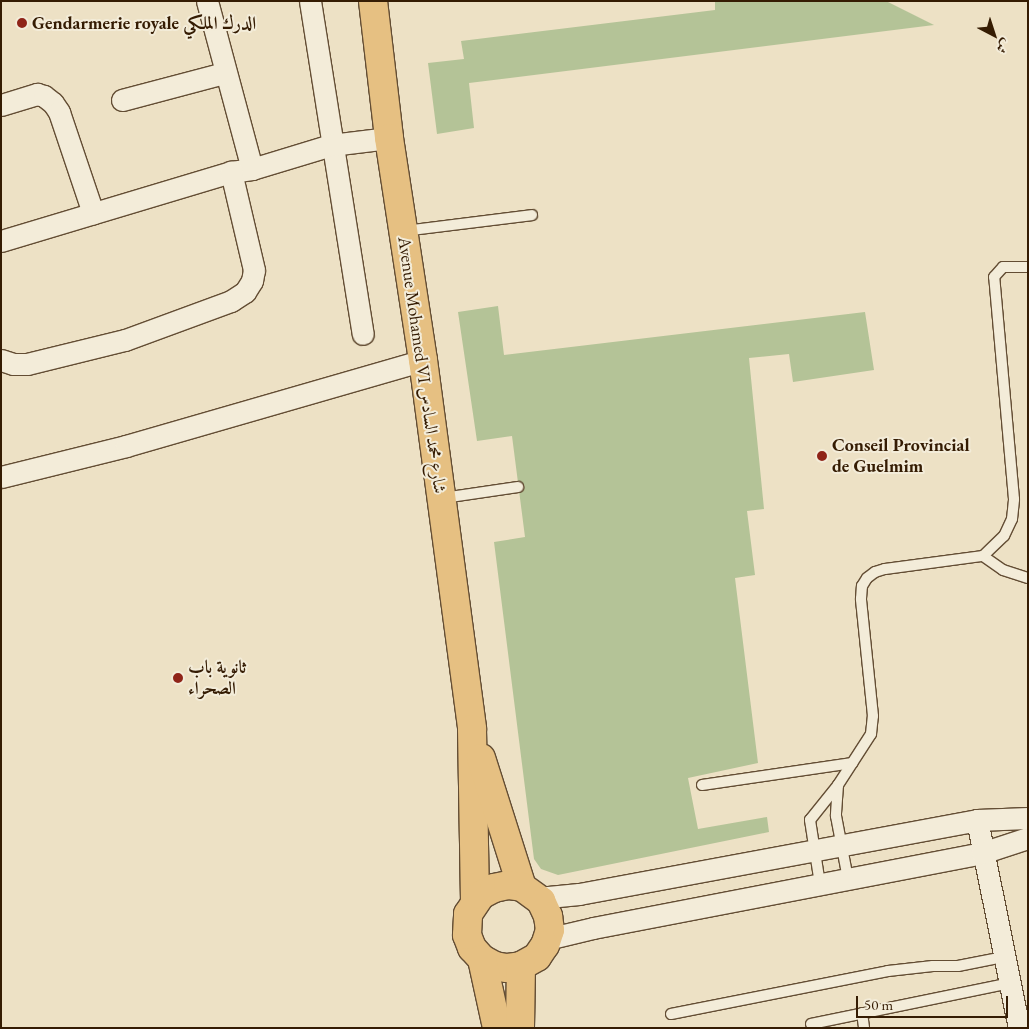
<!DOCTYPE html>
<meta charset="utf-8">
<style>
body{margin:0}
#map{position:relative;width:1029px;height:1029px;overflow:hidden;background:#ede1c5;font-family:"EB Garamond",Amiri,serif}
div>[style]{position:absolute}
.green>*{inset:0;background:#b4c397}
.roads{filter:drop-shadow(1px 0 #634d34) drop-shadow(-1px 0 #634d34) drop-shadow(0 1px #634d34) drop-shadow(0 -1px #634d34)}
.service>*{height:10px;margin:-5px;padding:0 5px;transform-origin:5px;border-radius:5px;background:#f3ecd9}
.minor>*{height:21px;margin:-10.5px;padding:0 10.5px;transform-origin:10.5px;border-radius:10.5px;background:#f3ecd9}
.primary>*{height:28px;margin:-14px;padding:0 14px;transform-origin:14px;border-radius:14px;background:#e6c082}
.dots>*{width:14px;height:14px;translate:-50% -50%;box-sizing:border-box;border:2px solid #f3ecd9;border-radius:50%}
span{translate:-50% -50%;white-space:nowrap;text-align:center;line-height:1.15;-webkit-text-stroke:4px #f3ecd9;paint-order:stroke}
.poi-label{font-size:18px;color:#351c03;font-weight:700}
.left{translate:0 -50%;text-align:left}
.street-label{font-size:18px;color:#351c03}
.frame{position:absolute;inset:0;border:2px solid #351c03;pointer-events:none}
.north{position:absolute;left:969px;top:10px;width:50px;height:50px;-webkit-text-stroke:4px #f3ecd9;paint-order:stroke;rotate:140deg;font-size:14px;font-weight:700;line-height:20px;text-align:center;color:#351c03}
.north::after{content:'';display:block;margin:auto;width:18px;height:22px;background:#351c03;clip-path:polygon(50% 0,100% 100%,50% 72%,0 100%)}
.scale{position:absolute;left:856px;top:996px;width:152px;height:22px;box-sizing:border-box;border:2px solid #351c03;border-top:0;padding-left:6px;font-size:15px;line-height:18px;white-space:nowrap;color:#351c03;-webkit-text-stroke:4px #f3ecd9;paint-order:stroke}
</style>
<div id="map">
<div class="green">
<div style="clip-path:polygon(715px 1px,886px 1px,934px 25px,469px 83px,474px 128px,437px 134px,428px 63px,464px 59px,461px 41px,715px 10px)"></div>
<div style="clip-path:polygon(498px 306px,504px 355px,865px 312px,874px 370px,793px 382px,789px 354px,749px 358px,764px 509px,747px 511px,755px 575px,735px 578px,758px 763px,688px 778px,698px 829px,767px 817px,769px 832px,558px 875px,541px 869px,534px 859px,494px 542px,525px 537px,512px 436px,477px 441px,458px 312px)"></div>
</div>
<div class="roads">
<div class="service">
<div style="left:404px;top:231px;width:129px;rotate:-7.1deg"></div>
<div style="left:443px;top:498px;width:76px;rotate:-8.3deg"></div>
<div style="left:983px;top:556px;width:24px;rotate:35deg"></div>
<div style="left:1003px;top:570px;width:26px;rotate:18deg"></div>
<div style="left:702px;top:785px;width:152px;rotate:-8.3deg"></div>
<div style="left:838px;top:785px;width:61px;rotate:-57.1deg"></div>
<div style="left:871px;top:734px;width:18px;rotate:-84deg"></div>
<div style="left:873px;top:716px;width:118px;rotate:-95.9deg"></div>
<div style="left:861px;top:599px;width:13px;rotate:-86deg"></div>
<div style="left:862px;top:586px;width:9px;rotate:-58deg"></div>
<div style="left:867px;top:578px;width:10px;rotate:-37deg"></div>
<div style="left:875px;top:572px;width:10px;rotate:-17deg"></div>
<div style="left:885px;top:569px;width:99px;rotate:-7.6deg"></div>
<div style="left:983px;top:556px;width:29px;rotate:-44deg"></div>
<div style="left:1004px;top:536px;width:19px;rotate:-65deg"></div>
<div style="left:1012px;top:519px;width:20px;rotate:-84deg"></div>
<div style="left:1014px;top:499px;width:223px;rotate:-95.1deg"></div>
<div style="left:994px;top:277px;width:13px;rotate:-48deg"></div>
<div style="left:1003px;top:267px;width:25px"></div>
<div style="left:820px;top:884px;width:65px;rotate:-98.9deg"></div>
<div style="left:810px;top:820px;width:45px;rotate:-51.3deg"></div>
<div style="left:838px;top:785px;width:31px;rotate:94deg"></div>
<div style="left:836px;top:816px;width:64px;rotate:79.2deg"></div>
<div style="left:862px;top:1013px;width:15px;rotate:82deg"></div>
<div style="left:671px;top:1014px;width:221px;rotate:-11.2deg"></div>
<div style="left:888px;top:971px;width:45px;rotate:-6.3deg"></div>
<div style="left:933px;top:966px;width:25px"></div>
<div style="left:958px;top:966px;width:47px;rotate:-11.1deg"></div>
<div style="left:811px;top:1024px;width:203px;rotate:-11.6deg"></div>
</div>
<div class="minor">
<div style="left:207px;top:1px;width:174px;rotate:75deg"></div>
<div style="left:310px;top:1px;width:337px;rotate:81deg"></div>
<div style="left:122px;top:100px;width:106px;rotate:-14.8deg"></div>
<div style="left:1px;top:105px;width:38px;rotate:-17deg"></div>
<div style="left:37px;top:94px;width:7px;rotate:16deg"></div>
<div style="left:44px;top:96px;width:11px;rotate:38deg"></div>
<div style="left:53px;top:103px;width:11px;rotate:56deg"></div>
<div style="left:59px;top:112px;width:107px;rotate:71.4deg"></div>
<div style="left:1px;top:241px;width:240px;rotate:-16.7deg"></div>
<div style="left:231px;top:172px;width:21px;rotate:-8deg"></div>
<div style="left:252px;top:169px;width:83px;rotate:-16.9deg"></div>
<div style="left:331px;top:145px;width:58px;rotate:-6.9deg"></div>
<div style="left:1px;top:360px;width:13px;rotate:18deg"></div>
<div style="left:13px;top:364px;width:14px"></div>
<div style="left:27px;top:364px;width:101px;rotate:-13.8deg"></div>
<div style="left:125px;top:340px;width:113px;rotate:-20.2deg"></div>
<div style="left:231px;top:301px;width:17px;rotate:-33deg"></div>
<div style="left:245px;top:292px;width:13px;rotate:-58deg"></div>
<div style="left:252px;top:281px;width:11px;rotate:-80deg"></div>
<div style="left:254px;top:270px;width:101px;rotate:-103.2deg"></div>
<div style="left:1px;top:477px;width:129px;rotate:-13.9deg"></div>
<div style="left:126px;top:446px;width:309px;rotate:-16.1deg"></div>
<div style="left:977px;top:820px;width:212px;rotate:78.6deg"></div>
<div style="left:538px;top:898px;width:41px;rotate:-5.6deg"></div>
<div style="left:579px;top:894px;width:405px;rotate:-10.5deg"></div>
<div style="left:977px;top:820px;width:51px;rotate:-2.2deg"></div>
<div style="left:547px;top:939px;width:47px;rotate:-13.4deg"></div>
<div style="left:593px;top:928px;width:396px;rotate:-10.9deg"></div>
<div style="left:982px;top:853px;width:48px;rotate:-18.1deg"></div>
</div>
<div class="primary">
<div style="left:373px;top:1px;width:138px;rotate:83.3deg"></div>
<div style="left:389px;top:138px;width:225px;rotate:81.3deg"></div>
<div style="left:423px;top:360px;width:372px;rotate:82.4deg"></div>
<div style="left:472px;top:729px;width:173px;rotate:89deg"></div>
<div style="left:481px;top:758px;width:135px;rotate:72.4deg"></div>
<div style="left:522px;top:887px;width:24px;rotate:36deg"></div>
<div style="left:541px;top:901px;width:17px;rotate:65deg"></div>
<div style="left:548px;top:916px;width:14px;rotate:82deg"></div>
<div style="left:550px;top:930px;width:16px;rotate:108deg"></div>
<div style="left:545px;top:945px;width:14px;rotate:124deg"></div>
<div style="left:537px;top:957px;width:18px;rotate:151deg"></div>
<div style="left:521px;top:966px;width:15px;rotate:172deg"></div>
<div style="left:506px;top:968px;width:11px;rotate:-170deg"></div>
<div style="left:495px;top:966px;width:15px;rotate:-152deg"></div>
<div style="left:482px;top:959px;width:15px;rotate:-132deg"></div>
<div style="left:472px;top:948px;width:14px;rotate:-111deg"></div>
<div style="left:467px;top:935px;width:21px;rotate:-87deg"></div>
<div style="left:468px;top:914px;width:23px;rotate:-56deg"></div>
<div style="left:481px;top:895px;width:15px;rotate:-28deg"></div>
<div style="left:494px;top:888px;width:14px;rotate:-12deg"></div>
<div style="left:508px;top:885px;width:14px;rotate:8deg"></div>
<div style="left:482px;top:959px;width:71px;rotate:77.7deg"></div>
<div style="left:520px;top:1028px;width:62px;rotate:-89.1deg"></div>
</div>
</div>
<div class="dots">
<div style="left:22px;top:23px;background:#8f2418"></div>
<div style="left:822px;top:456px;background:#8f2418"></div>
<div style="left:178px;top:678px;background:#8f2418"></div>
</div>
<div class="poi-label">
<span class="left" style="left:32px;top:23px">Gendarmerie royale الدرك الملكي</span>
<span class="left" style="left:832px;top:456px">Conseil Provincial<br>de Guelmim</span>
<span class="left" style="left:188px;top:678px">ثانوية باب<br>الصحراء</span>
</div>
<div class="street-label">
<span style="left:422px;top:365px;rotate:82deg">Avenue Mohamed VI شارع محمد السادس</span>
</div>
<div class="frame"></div>
<div class="north">ش</div>
<div class="scale">50 m</div>
</div>
